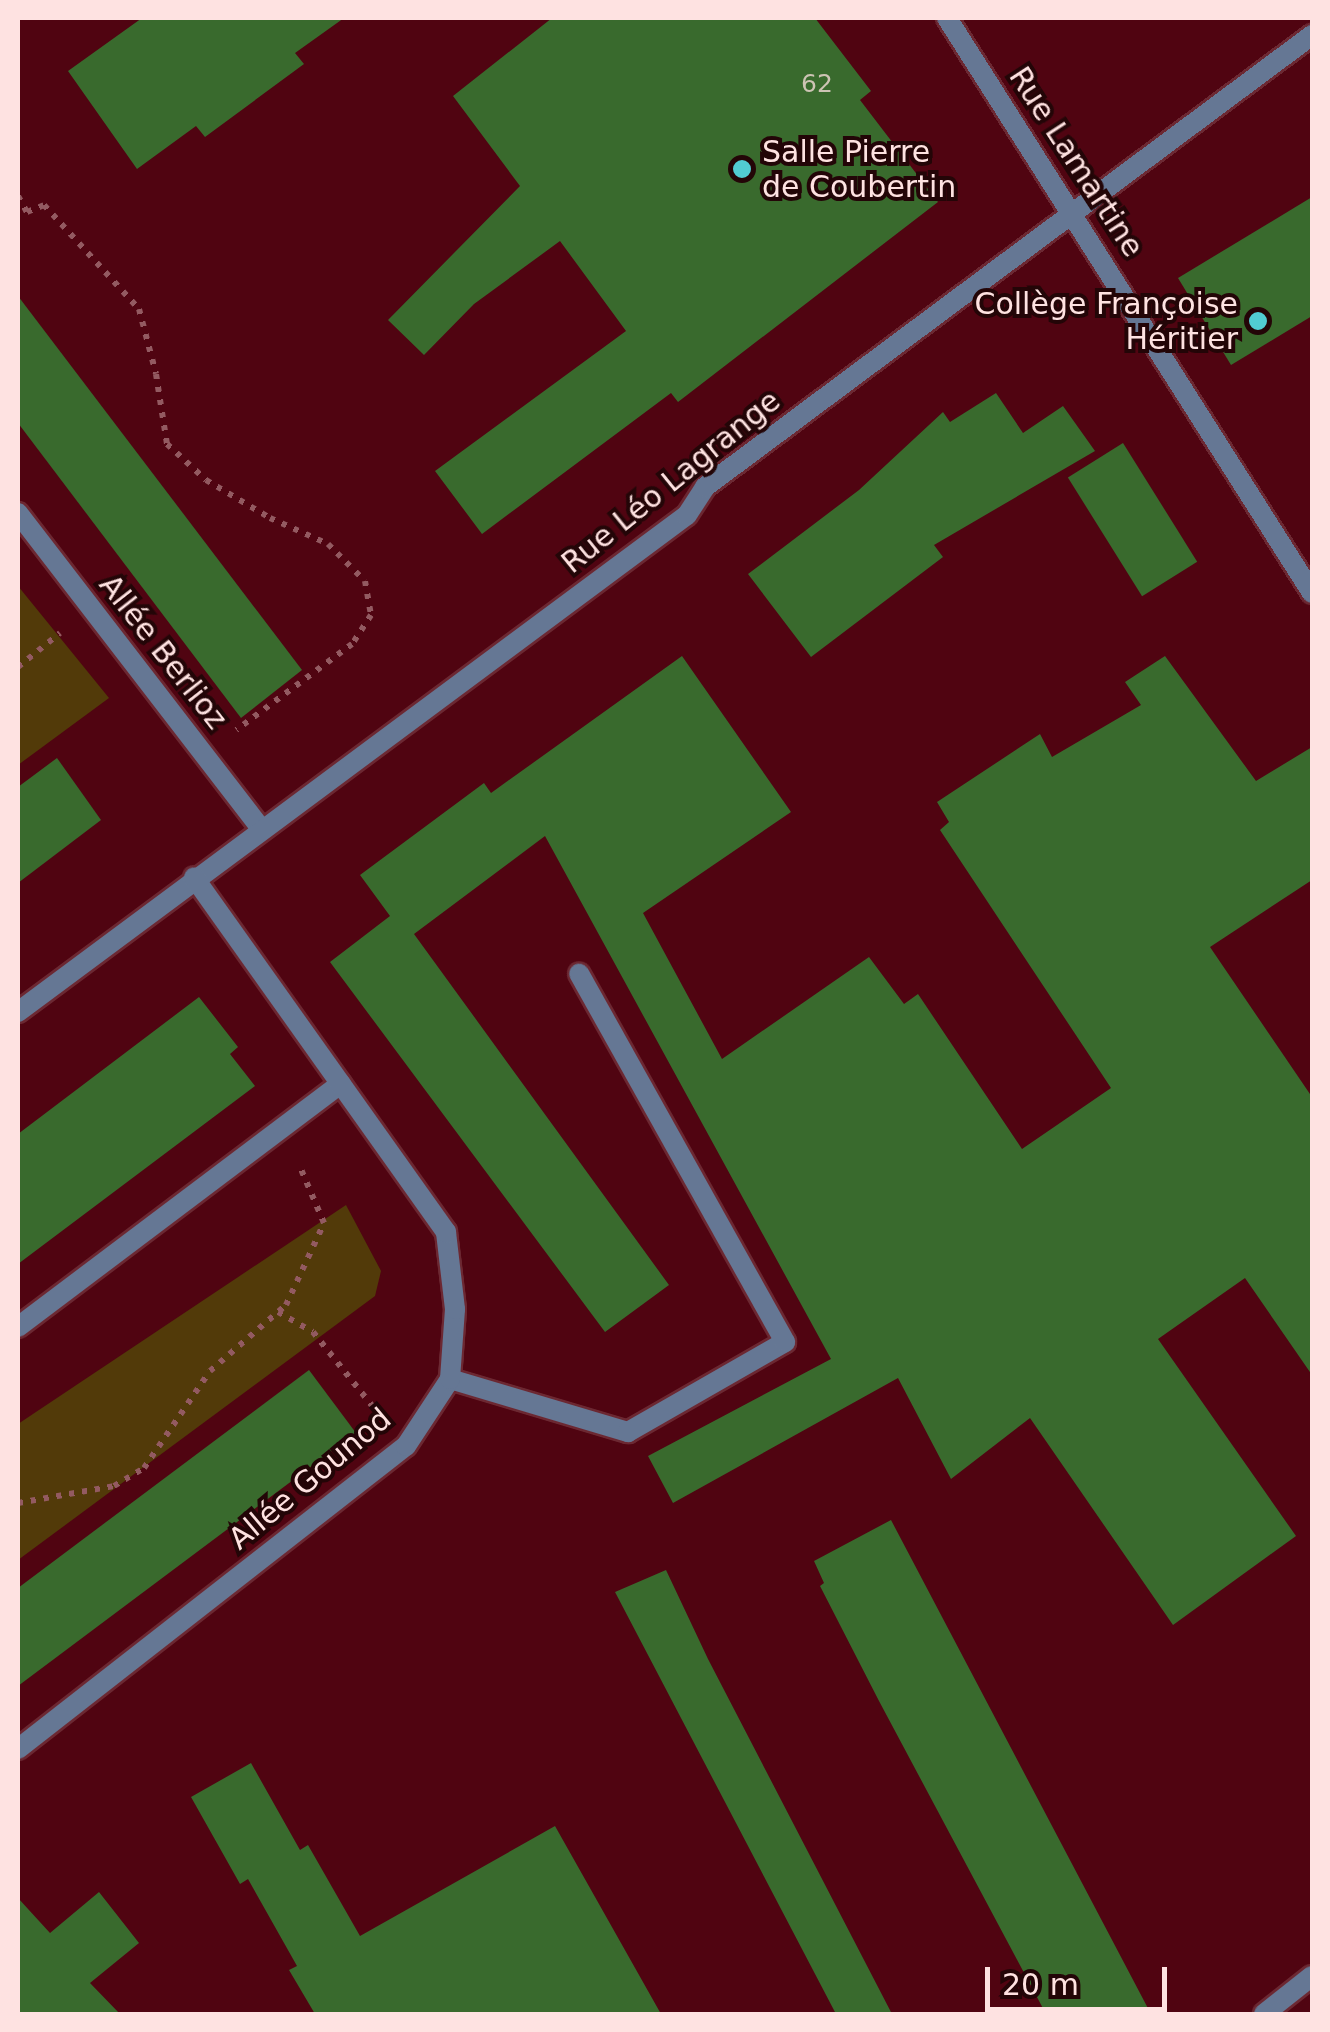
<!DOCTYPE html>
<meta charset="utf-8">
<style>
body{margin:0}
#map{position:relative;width:1330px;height:2032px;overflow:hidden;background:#500411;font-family:"DejaVu Sans",sans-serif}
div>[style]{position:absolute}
.green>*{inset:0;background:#523a09}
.building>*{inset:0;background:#396a2d;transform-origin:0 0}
.path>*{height:6px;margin-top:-3px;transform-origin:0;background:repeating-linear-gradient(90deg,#935a61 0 5px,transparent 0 13px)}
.roads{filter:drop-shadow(2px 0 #6c2832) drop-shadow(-2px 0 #6c2832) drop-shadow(0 2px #6c2832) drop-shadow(0 -2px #6c2832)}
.service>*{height:20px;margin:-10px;padding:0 10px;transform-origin:10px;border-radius:10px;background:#657794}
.minor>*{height:20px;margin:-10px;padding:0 10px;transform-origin:10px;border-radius:10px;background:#657794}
.dots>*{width:28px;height:28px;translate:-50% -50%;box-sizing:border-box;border:5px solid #230507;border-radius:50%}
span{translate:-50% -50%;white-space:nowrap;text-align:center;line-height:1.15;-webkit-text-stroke:8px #230507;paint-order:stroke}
.number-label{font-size:25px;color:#cdc4b4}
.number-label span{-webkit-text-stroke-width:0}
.poi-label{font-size:30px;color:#fee2e1}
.left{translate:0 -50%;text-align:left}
.right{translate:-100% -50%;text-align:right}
.street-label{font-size:30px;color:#fee2e1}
.frame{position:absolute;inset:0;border:20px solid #fee2e1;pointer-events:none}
.scale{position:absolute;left:985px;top:1967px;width:182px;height:45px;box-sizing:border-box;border:5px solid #fee2e1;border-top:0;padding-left:12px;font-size:30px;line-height:35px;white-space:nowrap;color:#fee2e1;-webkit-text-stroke:8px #230507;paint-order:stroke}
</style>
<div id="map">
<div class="green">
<div style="clip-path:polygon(18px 586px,109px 698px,18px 765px)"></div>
<div style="clip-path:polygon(346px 1205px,381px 1271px,375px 1296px,18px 1560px,18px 1424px)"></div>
</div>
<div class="building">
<div style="clip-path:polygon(142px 18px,344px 18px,295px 53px,304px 64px,205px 137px,196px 126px,137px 169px,68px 71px)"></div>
<div style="clip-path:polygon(552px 18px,815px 18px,871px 91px,860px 100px,938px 202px,678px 402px,671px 393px,482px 534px,435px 471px,626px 331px,560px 241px,474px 304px,424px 355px,388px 320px,520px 186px,453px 96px)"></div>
<div style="clip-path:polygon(1312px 197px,1312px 316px,1231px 365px,1178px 278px)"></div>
<div style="clip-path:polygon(18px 296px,302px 670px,241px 718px,18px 423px)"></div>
<div style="clip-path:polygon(996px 393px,1023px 433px,1063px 406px,1095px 451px,934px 545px,943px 557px,811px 657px,748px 574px,859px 490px,943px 412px,950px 422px)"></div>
<div style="left:1123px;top:443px;width:140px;height:65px;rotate:58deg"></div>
<div style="clip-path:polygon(682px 656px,791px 812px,643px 913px,722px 1059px,869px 957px,904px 1004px,918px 994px,1022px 1149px,1111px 1088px,940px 830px,949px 822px,937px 802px,1040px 734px,1052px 757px,1141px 705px,1125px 682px,1165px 656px,1256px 781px,1312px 747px,1312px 880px,1210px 947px,1312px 1097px,1312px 1375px,1245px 1278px,1158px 1339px,1296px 1536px,1173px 1625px,1030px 1418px,951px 1479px,898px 1378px,673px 1503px,648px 1456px,831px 1359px,545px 836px,414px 934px,669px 1285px,605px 1332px,330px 962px,390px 916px,360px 875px,484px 783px,491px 793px)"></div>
<div style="clip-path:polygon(57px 758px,101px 820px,18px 883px,18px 787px)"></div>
<div style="clip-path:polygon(199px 997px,238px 1047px,230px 1054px,255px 1086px,18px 1264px,18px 1134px)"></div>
<div style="clip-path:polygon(309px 1370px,356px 1433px,18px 1686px,18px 1588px)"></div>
<div style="clip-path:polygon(891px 1520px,1151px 2014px,1046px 2014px,879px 1701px,820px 1586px,824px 1583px,814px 1561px)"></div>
<div style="clip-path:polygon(666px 1570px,708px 1659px,892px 2014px,836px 2014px,615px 1592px)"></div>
<div style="clip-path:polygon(251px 1763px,300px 1850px,308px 1845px,360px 1936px,555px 1826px,661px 2014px,315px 2014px,289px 1970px,297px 1966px,248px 1879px,240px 1884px,191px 1797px)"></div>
<div style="clip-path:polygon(99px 1892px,139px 1943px,90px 1983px,120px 2014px,18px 2014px,18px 1898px,50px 1933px)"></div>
</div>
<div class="path">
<div style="left:18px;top:196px;width:18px;rotate:61deg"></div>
<div style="left:27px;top:212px;width:18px;rotate:-22deg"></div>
<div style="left:44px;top:205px;width:141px;rotate:47.6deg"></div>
<div style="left:139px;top:309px;width:67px;rotate:75.3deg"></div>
<div style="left:156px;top:374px;width:71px;rotate:81.1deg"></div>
<div style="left:167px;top:444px;width:53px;rotate:42.7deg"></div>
<div style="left:206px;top:480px;width:74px;rotate:30.7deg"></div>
<div style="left:270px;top:518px;width:64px;rotate:24.1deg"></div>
<div style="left:328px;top:544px;width:52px;rotate:45deg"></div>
<div style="left:365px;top:581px;width:35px;rotate:80deg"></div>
<div style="left:371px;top:615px;width:35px;rotate:123deg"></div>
<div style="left:352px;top:644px;width:144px;rotate:143.4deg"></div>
<div style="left:18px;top:667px;width:54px;rotate:-39deg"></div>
<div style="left:278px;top:1312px;width:40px;rotate:29.7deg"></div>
<div style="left:313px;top:1332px;width:104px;rotate:51.3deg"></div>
<div style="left:18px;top:1503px;width:97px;rotate:-10deg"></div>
<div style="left:114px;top:1486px;width:35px;rotate:-31deg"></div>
<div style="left:144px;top:1468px;width:117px;rotate:-55.8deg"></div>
<div style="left:210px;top:1371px;width:101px;rotate:-41deg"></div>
<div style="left:286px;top:1305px;width:90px;rotate:-65.1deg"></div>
<div style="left:324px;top:1223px;width:61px;rotate:-113.2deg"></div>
</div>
<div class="roads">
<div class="service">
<div style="left:18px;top:1327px;width:404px;rotate:-37deg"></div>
<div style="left:450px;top:1379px;width:186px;rotate:16.6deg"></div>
<div style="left:628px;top:1432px;width:181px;rotate:-29.8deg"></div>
<div style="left:785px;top:1342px;width:422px;rotate:-119.2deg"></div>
</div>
<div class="minor">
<div style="left:947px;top:18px;width:681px;rotate:57.59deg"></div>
<div style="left:18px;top:513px;width:399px;rotate:52.4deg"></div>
<div style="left:18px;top:1012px;width:833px;rotate:-36.61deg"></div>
<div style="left:687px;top:515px;width:33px;rotate:-57deg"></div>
<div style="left:705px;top:487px;width:757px;rotate:-36.67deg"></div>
<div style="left:18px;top:1749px;width:492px;rotate:-38deg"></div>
<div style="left:406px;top:1446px;width:80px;rotate:-56.7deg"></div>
<div style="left:450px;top:1379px;width:70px;rotate:-85.9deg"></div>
<div style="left:455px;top:1309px;width:78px;rotate:-96.7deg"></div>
<div style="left:446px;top:1232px;width:435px;rotate:-125.4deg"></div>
<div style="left:1264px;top:2014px;width:61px;rotate:-38.4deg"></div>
</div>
</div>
<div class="dots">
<div style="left:742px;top:169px;background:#51ccd2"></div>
<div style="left:1258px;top:321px;background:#51ccd2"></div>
</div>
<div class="number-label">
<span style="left:817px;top:84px">62</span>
</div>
<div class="poi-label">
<span class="left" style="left:762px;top:169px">Salle Pierre<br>de Coubertin</span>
<span class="right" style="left:1238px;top:321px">Collège Françoise<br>Héritier</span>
</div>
<div class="street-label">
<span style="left:1076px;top:162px;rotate:57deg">Rue Lamartine</span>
<span style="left:671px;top:482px;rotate:-39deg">Rue Léo Lagrange</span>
<span style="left:163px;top:652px;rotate:52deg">Allée Berlioz</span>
<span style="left:310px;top:1479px;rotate:-40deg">Allée Gounod</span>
</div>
<div class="frame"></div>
<div class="scale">20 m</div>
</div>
